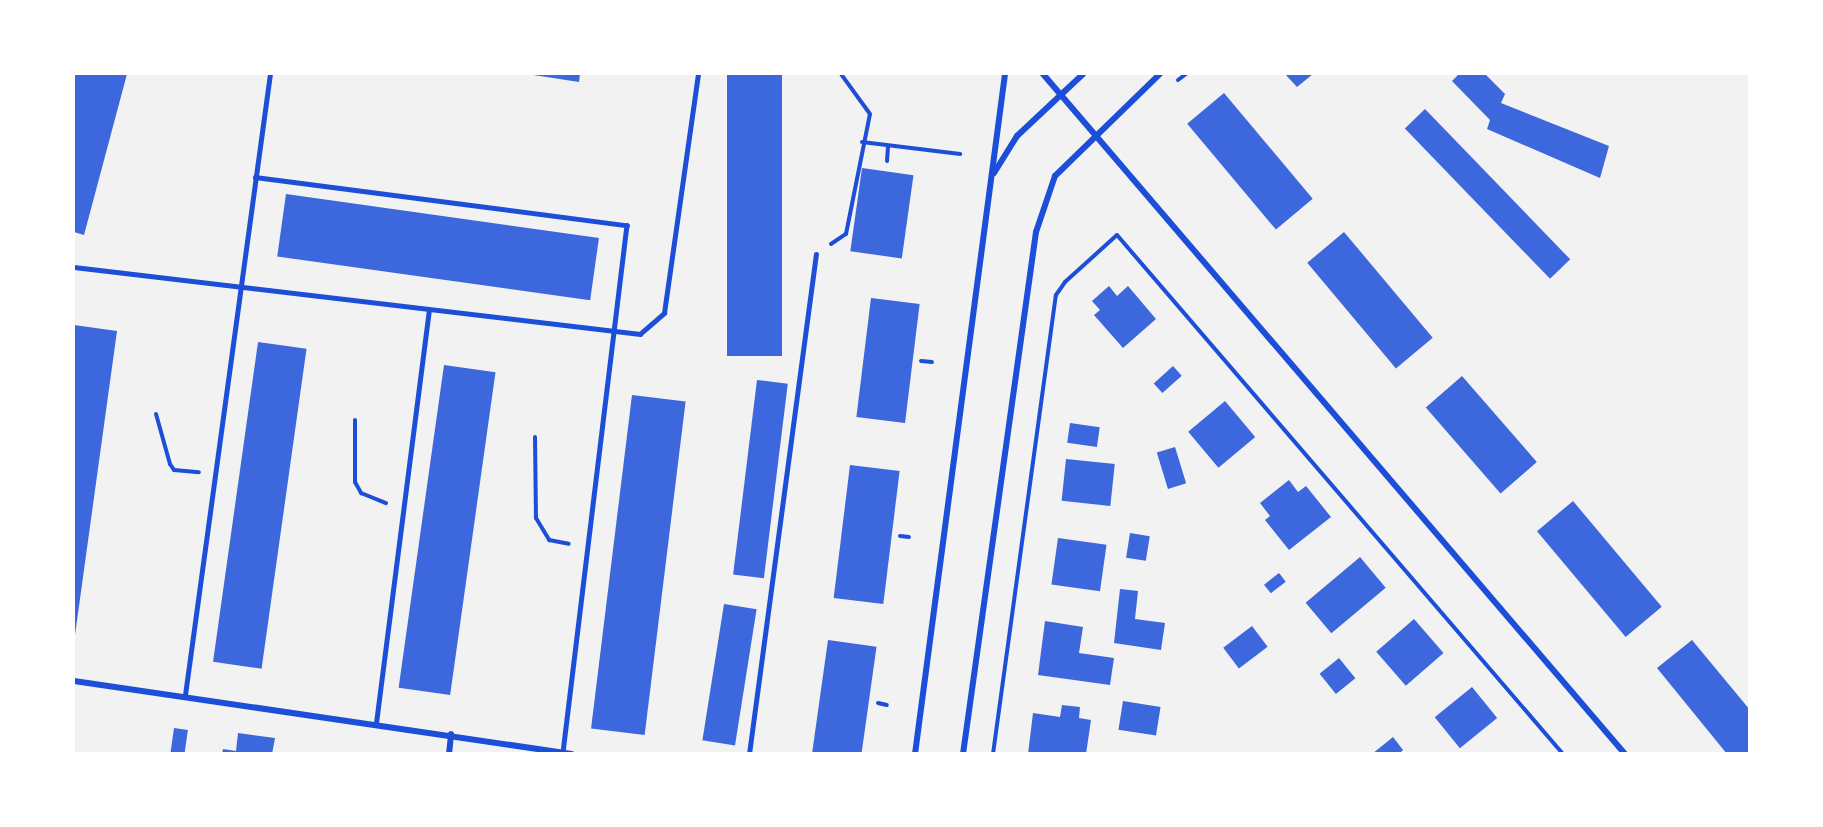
<!DOCTYPE html>
<style>
body{margin:0}
#map{position:relative;width:1823px;height:827px;overflow:hidden;background:#f2f2f2;font-family:"Fira Sans",sans-serif}
div>[style]{position:absolute}
.building>*{inset:0;background:#3d67dc;transform-origin:0 0}
.path>*{height:4px;margin:-2px;padding:0 2px;transform-origin:2px;border-radius:2px;background:#1d4ed8}
.service>*{height:4.5px;margin:-2.25px;padding:0 2.25px;transform-origin:2.25px;border-radius:2.25px;background:#1d4ed8}
.minor>*{height:6px;margin:-3px;padding:0 3px;transform-origin:3px;border-radius:3px;background:#1d4ed8}
span{translate:-50% -50%;white-space:nowrap;text-align:center;line-height:1.15;-webkit-text-stroke:6px #fff;paint-order:stroke}
.frame{position:absolute;inset:0;border:75px solid #fff;pointer-events:none}
</style>
<div id="map">
<div class="building">
<div style="clip-path:polygon(74px 74px,127px 74px,84px 235px,74px 232px)"></div>
<div style="clip-path:polygon(527px 74px,580px 74px,579px 82px)"></div>
<div style="left:727px;top:74px;width:55px;height:282px"></div>
<div style="clip-path:polygon(1285px 74px,1313px 74px,1297px 87px)"></div>
<div style="clip-path:polygon(1459px 74px,1485px 74px,1505px 94px,1501px 103px,1609px 146px,1600px 178px,1487px 129px,1490px 120px,1452px 81px)"></div>
<div style="left:1224px;top:93px;width:138px;height:48px;rotate:50deg"></div>
<div style="left:1425px;top:109px;width:209px;height:28px;rotate:46deg"></div>
<div style="left:862px;top:168px;width:52px;height:84px;rotate:8deg"></div>
<div style="left:286px;top:194px;width:316px;height:63px;rotate:8deg"></div>
<div style="left:1344px;top:232px;width:138px;height:48px;rotate:50deg"></div>
<div style="clip-path:polygon(1109px 286px,1117px 296px,1128px 286px,1156px 319px,1123px 348px,1094px 315px,1100px 310px,1092px 301px)"></div>
<div style="left:871px;top:298px;width:49px;height:120px;rotate:7deg"></div>
<div style="clip-path:polygon(74px 325px,117px 331px,75px 635px,74px 634px)"></div>
<div style="left:258px;top:342px;width:49px;height:323px;rotate:8deg"></div>
<div style="left:444px;top:365px;width:52px;height:326px;rotate:8deg"></div>
<div style="left:1173px;top:366px;width:13px;height:26px;rotate:48deg"></div>
<div style="left:1462px;top:376px;width:114px;height:48px;rotate:49deg"></div>
<div style="left:757px;top:380px;width:31px;height:196px;rotate:7deg"></div>
<div style="left:632px;top:395px;width:54px;height:336px;rotate:7deg"></div>
<div style="left:1225px;top:401px;width:47px;height:48px;rotate:50deg"></div>
<div style="left:1070px;top:423px;width:30px;height:20px;rotate:8deg"></div>
<div style="left:1175px;top:447px;width:38px;height:19px;rotate:73deg"></div>
<div style="left:1066px;top:459px;width:49px;height:42px;rotate:6deg"></div>
<div style="left:850px;top:465px;width:50px;height:134px;rotate:7deg"></div>
<div style="clip-path:polygon(1289px 480px,1298px 492px,1306px 486px,1331px 517px,1289px 550px,1265px 520px,1270px 516px,1260px 503px)"></div>
<div style="left:1573px;top:501px;width:138px;height:47px;rotate:50deg"></div>
<div style="left:1130px;top:533px;width:20px;height:25px;rotate:9deg"></div>
<div style="left:1058px;top:538px;width:49px;height:47px;rotate:8deg"></div>
<div style="left:1360px;top:557px;width:40px;height:71px;rotate:50deg"></div>
<div style="left:1279px;top:573px;width:11px;height:19px;rotate:52deg"></div>
<div style="clip-path:polygon(1120px 589px,1138px 591px,1135px 619px,1165px 623px,1161px 650px,1114px 643px)"></div>
<div style="left:724px;top:604px;width:33px;height:138px;rotate:9deg"></div>
<div style="left:1414px;top:619px;width:45px;height:50px;rotate:49deg"></div>
<div style="clip-path:polygon(1045px 621px,1083px 627px,1079px 653px,1114px 658px,1110px 685px,1038px 675px)"></div>
<div style="left:1252px;top:626px;width:26px;height:36px;rotate:53deg"></div>
<div style="left:828px;top:640px;width:49px;height:115px;rotate:8deg"></div>
<div style="clip-path:polygon(1692px 640px,1750px 710px,1750px 754px,1727px 754px,1657px 668px)"></div>
<div style="left:1339px;top:658px;width:26px;height:25px;rotate:51deg"></div>
<div style="left:1472px;top:687px;width:40px;height:48px;rotate:51deg"></div>
<div style="left:1123px;top:701px;width:38px;height:29px;rotate:9deg"></div>
<div style="clip-path:polygon(1062px 705px,1080px 707px,1079px 718px,1091px 720px,1086px 754px,1028px 754px,1033px 713px,1060px 717px)"></div>
<div style="left:174px;top:728px;width:14px;height:26px;rotate:8deg"></div>
<div style="clip-path:polygon(238px 733px,275px 738px,272px 754px,222px 754px,223px 749px,236px 751px)"></div>
<div style="clip-path:polygon(1393px 737px,1403px 750px,1399px 754px,1372px 754px)"></div>
</div>
<div class="path">
<div style="left:1178px;top:80px;width:10px;rotate:-37deg"></div>
<div style="left:862px;top:142px;width:99px;rotate:7deg"></div>
<div style="left:887px;top:161px;width:15px;rotate:-86deg"></div>
<div style="left:831px;top:244px;width:18px;rotate:-34deg"></div>
<div style="left:846px;top:234px;width:122px;rotate:-78.7deg"></div>
<div style="left:870px;top:114px;width:49px;rotate:-125.9deg"></div>
<div style="left:921px;top:361px;width:11px;rotate:5deg"></div>
<div style="left:156px;top:414px;width:52px;rotate:74.4deg"></div>
<div style="left:170px;top:464px;width:7px;rotate:56deg"></div>
<div style="left:174px;top:470px;width:25px;rotate:5deg"></div>
<div style="left:355px;top:420px;width:62px;rotate:90deg"></div>
<div style="left:355px;top:482px;width:13px;rotate:61deg"></div>
<div style="left:361px;top:493px;width:27px;rotate:22deg"></div>
<div style="left:535px;top:437px;width:81px;rotate:89.3deg"></div>
<div style="left:536px;top:518px;width:26px;rotate:59deg"></div>
<div style="left:549px;top:540px;width:20px;rotate:11deg"></div>
<div style="left:900px;top:536px;width:9px;rotate:6deg"></div>
<div style="left:878px;top:703px;width:9px;rotate:13deg"></div>
<div style="left:993px;top:754px;width:463px;rotate:-82.2deg"></div>
<div style="left:1056px;top:295px;width:16px;rotate:-55deg"></div>
<div style="left:1065px;top:282px;width:70px;rotate:-42.1deg"></div>
<div style="left:1117px;top:235px;width:684px;rotate:49.33deg"></div>
</div>
<div class="service">
<div style="left:255px;top:177px;width:375px;rotate:7.4deg"></div>
<div style="left:627px;top:225px;width:531px;rotate:96.92deg"></div>
<div style="left:74px;top:267px;width:570px;rotate:6.75deg"></div>
<div style="left:640px;top:334px;width:32px;rotate:-41deg"></div>
<div style="left:664px;top:313px;width:241px;rotate:-81.9deg"></div>
<div style="left:185px;top:695px;width:627px;rotate:-82.21deg"></div>
<div style="left:376px;top:723px;width:415px;rotate:-82.7deg"></div>
<div style="left:749px;top:754px;width:504px;rotate:-82.37deg"></div>
</div>
<div class="minor">
<div style="left:1043px;top:74px;width:895px;rotate:49.44deg"></div>
<div style="left:994px;top:173px;width:44px;rotate:-58.1deg"></div>
<div style="left:1017px;top:136px;width:91px;rotate:-43.2deg"></div>
<div style="left:74px;top:681px;width:503px;rotate:8.34deg"></div>
<div style="left:449px;top:754px;width:20px;rotate:-84deg"></div>
<div style="left:915px;top:754px;width:686px;rotate:-82.46deg"></div>
<div style="left:963px;top:754px;width:527px;rotate:-82.04deg"></div>
<div style="left:1036px;top:232px;width:59px;rotate:-71.3deg"></div>
<div style="left:1055px;top:176px;width:146px;rotate:-44.2deg"></div>
</div>
<div class="frame"></div>
</div>
